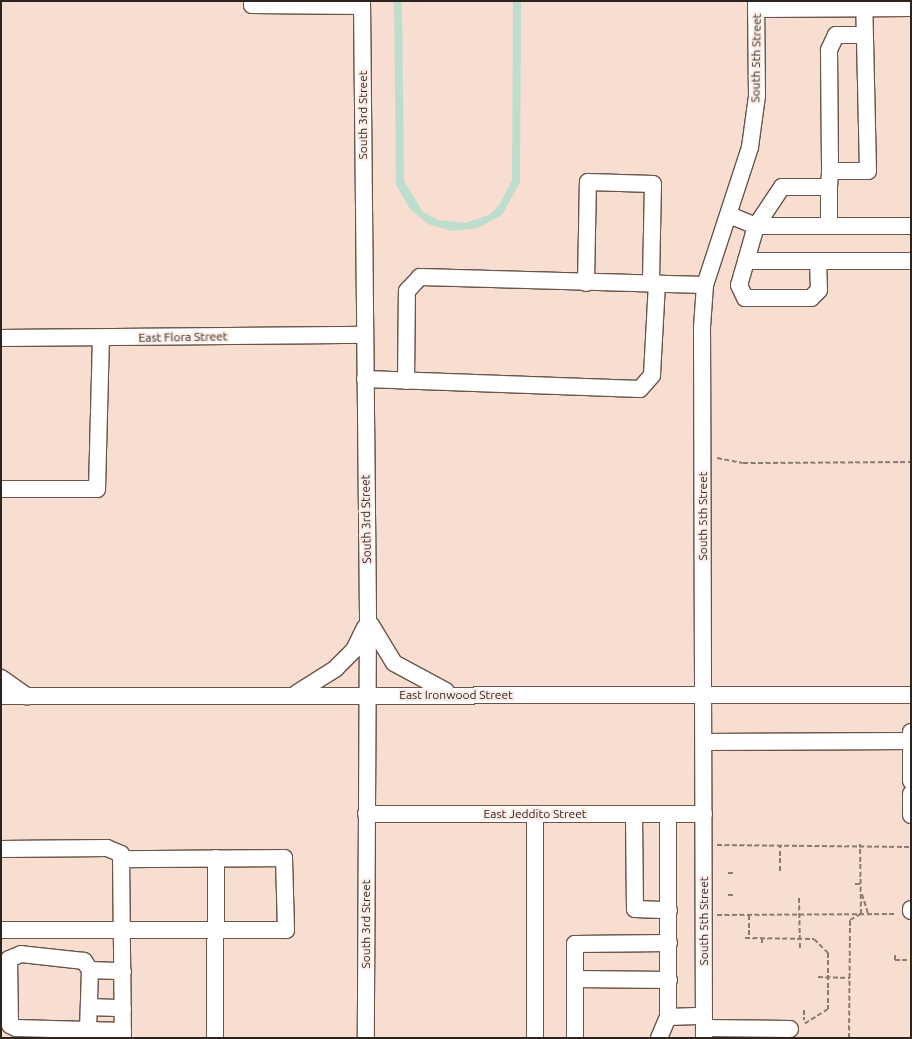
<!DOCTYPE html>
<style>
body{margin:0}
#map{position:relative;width:912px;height:1039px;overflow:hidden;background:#f7ded1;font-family:Ubuntu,sans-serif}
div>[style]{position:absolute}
.green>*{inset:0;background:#bedecd}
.path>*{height:2px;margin-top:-1px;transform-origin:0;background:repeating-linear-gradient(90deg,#8a7a72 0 5px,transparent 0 7.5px)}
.roads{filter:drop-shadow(1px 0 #6a554a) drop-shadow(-1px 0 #6a554a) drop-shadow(0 1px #6a554a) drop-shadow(0 -1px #6a554a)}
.minor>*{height:16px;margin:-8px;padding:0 8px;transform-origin:8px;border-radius:8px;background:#fff}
span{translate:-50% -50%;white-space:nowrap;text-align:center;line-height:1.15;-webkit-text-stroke:4px #fdede6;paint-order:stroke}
.street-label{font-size:12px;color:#2d2420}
.frame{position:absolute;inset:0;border:2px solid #2d2420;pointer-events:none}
</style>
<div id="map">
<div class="green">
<div style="clip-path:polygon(394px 1px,402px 1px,404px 181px,423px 212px,438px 220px,465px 223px,489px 215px,500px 204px,512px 180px,513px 1px,521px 1px,520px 182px,502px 215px,478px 228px,451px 231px,428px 224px,410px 209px,396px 185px)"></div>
</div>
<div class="path">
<div style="left:717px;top:458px;width:26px;rotate:11deg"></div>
<div style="left:743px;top:463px;width:168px;rotate:-0.3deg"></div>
<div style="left:717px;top:845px;width:194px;rotate:0.6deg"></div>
<div style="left:780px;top:871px;width:26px;rotate:-90deg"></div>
<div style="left:728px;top:873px;width:5px"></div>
<div style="left:855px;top:884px;width:7px"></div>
<div style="left:862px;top:894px;width:21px;rotate:73deg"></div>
<div style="left:728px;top:895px;width:5px"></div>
<div style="left:799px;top:898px;width:51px;rotate:88.9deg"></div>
<div style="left:717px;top:915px;width:180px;rotate:-0.3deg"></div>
<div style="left:749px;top:915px;width:22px;rotate:90deg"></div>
<div style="left:745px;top:938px;width:69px;rotate:0.8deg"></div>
<div style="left:814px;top:939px;width:20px;rotate:45deg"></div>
<div style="left:828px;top:953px;width:56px;rotate:90deg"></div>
<div style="left:828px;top:1009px;width:28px;rotate:148deg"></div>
<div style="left:762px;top:938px;width:7px;rotate:90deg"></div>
<div style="left:895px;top:955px;width:5px;rotate:90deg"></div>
<div style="left:895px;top:960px;width:16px"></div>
<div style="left:818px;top:977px;width:32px;rotate:2deg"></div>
<div style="left:804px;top:1010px;width:10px;rotate:90deg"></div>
<div style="left:849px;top:1038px;width:118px;rotate:-89.5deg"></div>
<div style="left:850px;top:920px;width:13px;rotate:-29deg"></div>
<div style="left:861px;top:914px;width:70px;rotate:-90.8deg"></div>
</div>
<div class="roads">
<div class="minor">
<div style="left:252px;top:1px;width:4px;rotate:90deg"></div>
<div style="left:252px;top:5px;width:110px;rotate:0.5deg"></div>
<div style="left:362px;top:1px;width:617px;rotate:89.44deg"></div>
<div style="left:368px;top:618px;width:420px;rotate:90.3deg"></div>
<div style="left:756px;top:9px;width:155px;rotate:-0.4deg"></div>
<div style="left:864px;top:35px;width:28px;rotate:180deg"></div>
<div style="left:836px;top:35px;width:17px;rotate:115deg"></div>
<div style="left:829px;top:50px;width:121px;rotate:89.5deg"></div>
<div style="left:830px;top:171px;width:38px"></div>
<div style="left:868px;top:171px;width:170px;rotate:-91.3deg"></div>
<div style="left:729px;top:215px;width:29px;rotate:22deg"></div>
<div style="left:756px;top:226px;width:36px;rotate:106deg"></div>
<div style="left:746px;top:261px;width:165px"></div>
<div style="left:756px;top:226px;width:155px"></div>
<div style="left:756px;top:226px;width:47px;rotate:-56.3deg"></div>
<div style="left:782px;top:187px;width:47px"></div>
<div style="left:829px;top:187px;width:16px;rotate:-86deg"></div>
<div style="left:829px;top:226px;width:39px;rotate:-90deg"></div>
<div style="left:746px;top:261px;width:25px;rotate:106deg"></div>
<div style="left:739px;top:285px;width:14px;rotate:65deg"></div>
<div style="left:745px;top:298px;width:66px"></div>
<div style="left:811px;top:298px;width:11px;rotate:-45deg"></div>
<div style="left:819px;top:290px;width:29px;rotate:-92deg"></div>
<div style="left:586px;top:283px;width:101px;rotate:-88.9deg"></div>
<div style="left:588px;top:182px;width:65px;rotate:1.8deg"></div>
<div style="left:653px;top:184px;width:99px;rotate:91.2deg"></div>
<div style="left:1px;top:338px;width:363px;rotate:-0.5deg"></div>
<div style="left:365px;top:379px;width:275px;rotate:2.1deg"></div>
<div style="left:640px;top:389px;width:18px;rotate:-49deg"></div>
<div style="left:652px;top:375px;width:92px;rotate:-86.9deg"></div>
<div style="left:406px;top:381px;width:90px;rotate:-89.4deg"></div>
<div style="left:407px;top:291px;width:19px;rotate:-47deg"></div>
<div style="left:420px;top:277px;width:285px;rotate:1.6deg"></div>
<div style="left:1px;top:489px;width:96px"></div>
<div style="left:97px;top:489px;width:151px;rotate:-88.5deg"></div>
<div style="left:371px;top:625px;width:44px;rotate:58.8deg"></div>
<div style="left:394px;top:663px;width:59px;rotate:28.3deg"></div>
<div style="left:1px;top:678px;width:32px;rotate:35deg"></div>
<div style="left:297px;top:693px;width:45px;rotate:-32.3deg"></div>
<div style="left:335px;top:669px;width:27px;rotate:-45deg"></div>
<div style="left:354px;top:650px;width:25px;rotate:-64deg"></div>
<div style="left:1px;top:696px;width:910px;rotate:-0.06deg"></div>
<div style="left:911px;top:732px;width:49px;rotate:90deg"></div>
<div style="left:704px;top:742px;width:207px;rotate:-0.3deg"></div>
<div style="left:911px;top:794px;width:21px;rotate:90deg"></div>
<div style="left:366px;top:814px;width:338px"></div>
<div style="left:535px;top:814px;width:224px;rotate:90deg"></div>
<div style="left:634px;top:814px;width:95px;rotate:89.4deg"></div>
<div style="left:635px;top:909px;width:34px;rotate:2deg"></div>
<div style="left:668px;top:814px;width:203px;rotate:90deg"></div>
<div style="left:668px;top:1017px;width:36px;rotate:-2deg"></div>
<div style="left:1px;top:849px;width:106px;rotate:-0.5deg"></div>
<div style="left:107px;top:848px;width:15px;rotate:23deg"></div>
<div style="left:121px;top:854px;width:184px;rotate:89.4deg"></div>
<div style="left:911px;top:909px;width:2px;rotate:90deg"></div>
<div style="left:1px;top:930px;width:285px"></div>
<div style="left:286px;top:930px;width:72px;rotate:-91.6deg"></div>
<div style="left:284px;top:858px;width:161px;rotate:179.6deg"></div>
<div style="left:90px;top:970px;width:33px;rotate:2deg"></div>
<div style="left:575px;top:979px;width:94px;rotate:0.6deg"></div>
<div style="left:89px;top:1007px;width:34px;rotate:2deg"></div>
<div style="left:704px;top:1028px;width:86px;rotate:0.7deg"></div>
<div style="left:88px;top:1030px;width:60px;rotate:-88.1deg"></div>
<div style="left:90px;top:970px;width:11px;rotate:-124deg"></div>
<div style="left:84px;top:961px;width:63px;rotate:-173.7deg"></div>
<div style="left:21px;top:954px;width:13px;rotate:157deg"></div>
<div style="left:9px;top:959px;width:66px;rotate:89.1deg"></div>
<div style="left:10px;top:1025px;width:7px;rotate:27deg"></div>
<div style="left:16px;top:1028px;width:107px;rotate:1.6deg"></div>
<div style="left:215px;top:1038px;width:180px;rotate:-89.7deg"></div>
<div style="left:575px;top:1038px;width:94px;rotate:-90deg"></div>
<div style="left:575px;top:944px;width:94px;rotate:-0.6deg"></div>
<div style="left:659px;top:1038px;width:23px;rotate:-67deg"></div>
<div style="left:704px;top:1038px;width:711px;rotate:-90.16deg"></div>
<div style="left:702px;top:327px;width:42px;rotate:-85.9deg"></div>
<div style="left:705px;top:285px;width:145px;rotate:-71.9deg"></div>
<div style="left:750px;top:147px;width:51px;rotate:-82.2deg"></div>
<div style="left:757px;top:96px;width:95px;rotate:-90.6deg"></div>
</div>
</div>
<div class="street-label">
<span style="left:756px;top:58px;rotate:-89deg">South 5th Street</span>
<span style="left:363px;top:115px;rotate:-90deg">South 3rd Street</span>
<span style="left:183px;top:337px;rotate:-1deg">East Flora Street</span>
<span style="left:703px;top:516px;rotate:-90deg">South 5th Street</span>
<span style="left:366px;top:519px;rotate:-91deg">South 3rd Street</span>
<span style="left:456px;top:695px">East Ironwood Street</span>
<span style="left:535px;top:814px">East Jeddito Street</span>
<span style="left:704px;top:921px;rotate:-90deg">South 5th Street</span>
<span style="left:366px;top:924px;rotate:-90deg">South 3rd Street</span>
</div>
<div class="frame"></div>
</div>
